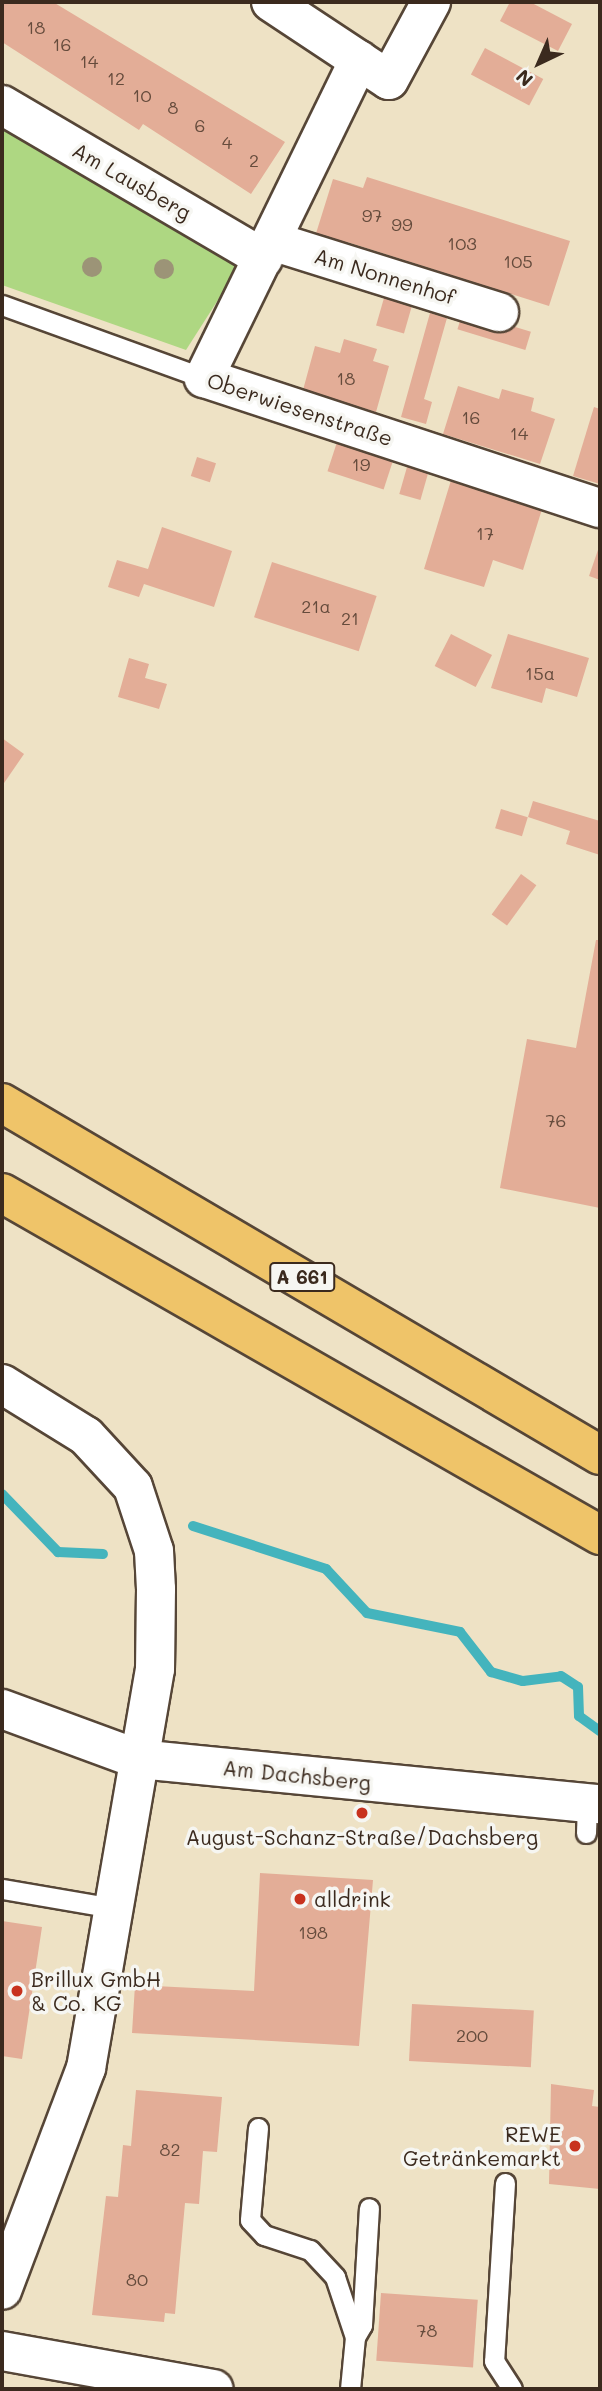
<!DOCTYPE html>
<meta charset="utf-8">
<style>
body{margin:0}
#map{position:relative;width:602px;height:2391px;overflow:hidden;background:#eee2c5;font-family:Mali,sans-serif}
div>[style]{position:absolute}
.green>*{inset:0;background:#aed782}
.stream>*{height:10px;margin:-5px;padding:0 5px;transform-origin:5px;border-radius:5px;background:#44b4bd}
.building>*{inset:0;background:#e3ad97;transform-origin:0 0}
.roads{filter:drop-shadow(2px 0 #564637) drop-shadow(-2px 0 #564637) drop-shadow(0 2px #564637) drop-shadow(0 -2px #564637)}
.service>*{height:19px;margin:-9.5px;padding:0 9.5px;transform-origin:9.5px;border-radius:9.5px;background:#fff}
.minor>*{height:38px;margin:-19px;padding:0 19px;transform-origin:19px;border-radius:19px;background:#fff}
.motorway>*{height:38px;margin:-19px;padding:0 19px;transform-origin:19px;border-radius:19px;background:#efc469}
.trees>*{width:20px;height:20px;margin:-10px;border-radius:50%;background:#9c9477}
.dots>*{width:19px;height:19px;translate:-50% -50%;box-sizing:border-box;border:4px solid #f6f6f2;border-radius:50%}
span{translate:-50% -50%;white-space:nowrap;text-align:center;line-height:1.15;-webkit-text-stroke:7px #f6f6f2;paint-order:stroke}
.number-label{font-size:18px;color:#654b3c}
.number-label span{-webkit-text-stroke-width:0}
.shield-label span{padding:2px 5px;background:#f6f6f2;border:2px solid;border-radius:5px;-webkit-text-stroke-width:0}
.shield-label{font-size:19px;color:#3b2a1e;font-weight:700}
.street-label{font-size:21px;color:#3b2a1e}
.poi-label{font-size:21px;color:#3b2a1e}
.left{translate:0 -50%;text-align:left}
.right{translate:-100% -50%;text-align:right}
.frame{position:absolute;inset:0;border:4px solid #3b2a1e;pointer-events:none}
.north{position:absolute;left:504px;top:28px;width:70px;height:70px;-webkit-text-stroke:5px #f6f6f2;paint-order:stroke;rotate:224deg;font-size:19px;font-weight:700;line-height:28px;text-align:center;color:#3b2a1e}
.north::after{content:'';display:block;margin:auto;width:24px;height:32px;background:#3b2a1e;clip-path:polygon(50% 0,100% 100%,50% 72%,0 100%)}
</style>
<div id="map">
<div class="green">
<div style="clip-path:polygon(2px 123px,239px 267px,186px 350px,2px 285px)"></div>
</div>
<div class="stream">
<div style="left:2px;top:1494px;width:81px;rotate:46deg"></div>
<div style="left:58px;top:1552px;width:45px;rotate:2.5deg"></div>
<div style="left:193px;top:1526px;width:140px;rotate:17.9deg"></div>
<div style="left:326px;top:1569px;width:60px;rotate:47deg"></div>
<div style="left:367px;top:1613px;width:95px;rotate:11.5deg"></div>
<div style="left:460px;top:1632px;width:51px;rotate:52.2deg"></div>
<div style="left:491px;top:1672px;width:33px;rotate:16deg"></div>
<div style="left:523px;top:1681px;width:38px;rotate:-7deg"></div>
<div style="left:561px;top:1676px;width:20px;rotate:33deg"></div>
<div style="left:578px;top:1687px;width:29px;rotate:88deg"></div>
<div style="left:579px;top:1716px;width:26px;rotate:36deg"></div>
</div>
<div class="building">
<div style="clip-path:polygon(2px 2px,53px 2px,285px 142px,251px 194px,143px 124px,139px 130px,2px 42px)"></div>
<div style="clip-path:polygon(510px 2px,530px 2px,572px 24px,558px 51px,500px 21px)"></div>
<div style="left:485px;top:48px;width:66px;height:30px;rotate:28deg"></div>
<div style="clip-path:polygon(367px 177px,570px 241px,549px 306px,347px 242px,343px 253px,313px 243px,333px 179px,363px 188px)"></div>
<div style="left:386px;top:291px;width:29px;height:36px;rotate:16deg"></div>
<div style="left:463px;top:311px;width:71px;height:19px;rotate:17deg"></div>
<div style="clip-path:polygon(430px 313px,447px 318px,424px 399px,432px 402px,426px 424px,401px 417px)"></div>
<div style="clip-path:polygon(344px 339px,377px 349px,373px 361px,389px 366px,376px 412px,303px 390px,315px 346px,340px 353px)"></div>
<div style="clip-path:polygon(458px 386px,499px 399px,502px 389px,534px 398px,531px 411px,555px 419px,540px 464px,443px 434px)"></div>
<div style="clip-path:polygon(594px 407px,600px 409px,600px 484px,573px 476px)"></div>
<div style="left:338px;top:439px;width:59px;height:34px;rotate:18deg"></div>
<div style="left:197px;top:457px;width:20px;height:20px;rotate:18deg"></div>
<div style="left:407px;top:467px;width:22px;height:28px;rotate:16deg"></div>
<div style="clip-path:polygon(452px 477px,543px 506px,523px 570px,493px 560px,484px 587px,424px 569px)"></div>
<div style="clip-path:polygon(162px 527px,232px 551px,214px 607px,144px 584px,139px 597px,108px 587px,117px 560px,148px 569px)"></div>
<div style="clip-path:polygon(600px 544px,600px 580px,589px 576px)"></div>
<div style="left:272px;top:562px;width:110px;height:58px;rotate:18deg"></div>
<div style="left:451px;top:634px;width:46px;height:36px;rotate:27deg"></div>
<div style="clip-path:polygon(508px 634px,589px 658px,577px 697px,546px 688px,542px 703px,491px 688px)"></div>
<div style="clip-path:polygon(129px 658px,149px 664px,145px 678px,167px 684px,159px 709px,118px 697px)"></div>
<div style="clip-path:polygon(2px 738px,24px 754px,2px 786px)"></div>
<div style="clip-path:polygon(533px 801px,600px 821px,600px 855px,566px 844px,570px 831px,528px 817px)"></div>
<div style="left:501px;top:809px;width:28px;height:20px;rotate:17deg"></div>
<div style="left:521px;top:874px;width:19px;height:50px;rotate:36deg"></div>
<div style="clip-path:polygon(596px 940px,600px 940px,600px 1208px,500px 1188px,527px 1039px,576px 1048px)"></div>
<div style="clip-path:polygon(260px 1873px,373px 1880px,359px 2046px,132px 2033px,135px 1985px,254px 1991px)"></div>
<div style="clip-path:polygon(2px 1921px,42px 1927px,22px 2059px,2px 2056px)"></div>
<div style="left:412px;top:2004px;width:122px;height:57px;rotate:3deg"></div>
<div style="clip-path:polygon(551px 2084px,594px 2090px,592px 2106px,600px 2107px,600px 2189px,549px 2184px)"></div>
<div style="clip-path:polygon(136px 2090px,222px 2097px,217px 2152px,203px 2151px,199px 2204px,185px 2203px,175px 2314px,165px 2313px,164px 2322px,92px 2315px,106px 2196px,118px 2197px,123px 2145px,131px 2146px)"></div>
<div style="left:381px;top:2293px;width:97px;height:68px;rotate:4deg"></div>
</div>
<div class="roads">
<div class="service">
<div style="left:2px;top:305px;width:215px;rotate:19.9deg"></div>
<div style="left:586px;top:1833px;width:29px;rotate:-88deg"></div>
<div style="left:2px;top:1889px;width:113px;rotate:9.7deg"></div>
<div style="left:258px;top:2128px;width:92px;rotate:95deg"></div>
<div style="left:250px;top:2220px;width:21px;rotate:47deg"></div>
<div style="left:264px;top:2235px;width:48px;rotate:18.1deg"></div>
<div style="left:310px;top:2250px;width:37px;rotate:47deg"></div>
<div style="left:335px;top:2277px;width:63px;rotate:71.6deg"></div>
<div style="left:355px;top:2337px;width:52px;rotate:95.5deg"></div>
<div style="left:505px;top:2183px;width:178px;rotate:93.5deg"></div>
<div style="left:494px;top:2361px;width:33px;rotate:57deg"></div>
<div style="left:355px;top:2337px;width:14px;rotate:-60deg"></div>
<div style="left:362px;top:2325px;width:117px;rotate:-86.6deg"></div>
</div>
<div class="minor">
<div style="left:271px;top:2px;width:141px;rotate:33.5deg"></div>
<div style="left:389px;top:80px;width:89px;rotate:-61.7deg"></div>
<div style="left:359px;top:60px;width:354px;rotate:116deg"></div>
<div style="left:204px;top:378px;width:417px;rotate:18.2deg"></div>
<div style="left:2px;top:105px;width:303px;rotate:30.4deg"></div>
<div style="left:272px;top:241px;width:238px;rotate:17.4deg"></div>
<div style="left:2px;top:1384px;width:99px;rotate:31.8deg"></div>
<div style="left:86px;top:1436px;width:69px;rotate:47.3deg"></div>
<div style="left:133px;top:1487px;width:67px;rotate:71.8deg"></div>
<div style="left:154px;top:1551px;width:38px;rotate:87deg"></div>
<div style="left:156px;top:1589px;width:80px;rotate:90.7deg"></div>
<div style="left:155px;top:1669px;width:405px;rotate:99.8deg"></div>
<div style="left:86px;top:2068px;width:237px;rotate:110.7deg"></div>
<div style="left:2px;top:1709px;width:145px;rotate:20.2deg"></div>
<div style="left:138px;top:1759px;width:464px;rotate:5.6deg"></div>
<div style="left:2px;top:2351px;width:215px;rotate:10.2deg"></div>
</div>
<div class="motorway">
<div style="left:2px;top:1103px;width:694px;rotate:30.48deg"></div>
<div style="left:2px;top:1193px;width:689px;rotate:29.77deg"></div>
</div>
</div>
<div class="trees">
<div style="left:92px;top:267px"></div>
<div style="left:164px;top:269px"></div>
</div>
<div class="dots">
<div style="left:362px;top:1813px;background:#c8321e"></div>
<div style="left:300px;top:1899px;background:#c8321e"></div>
<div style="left:17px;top:1991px;background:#c8321e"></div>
<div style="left:575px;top:2146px;background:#c8321e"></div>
</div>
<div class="number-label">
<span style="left:36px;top:27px">18</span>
<span style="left:62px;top:44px">16</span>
<span style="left:89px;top:61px">14</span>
<span style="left:116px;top:78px">12</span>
<span style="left:142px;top:95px">10</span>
<span style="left:173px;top:107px">8</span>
<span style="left:200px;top:125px">6</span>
<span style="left:227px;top:142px">4</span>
<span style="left:254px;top:160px">2</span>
<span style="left:372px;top:215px">97</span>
<span style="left:402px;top:224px">99</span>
<span style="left:462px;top:243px">103</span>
<span style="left:518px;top:261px">105</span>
<span style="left:346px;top:378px">18</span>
<span style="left:471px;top:417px">16</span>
<span style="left:519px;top:433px">14</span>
<span style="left:361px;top:464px">19</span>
<span style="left:485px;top:533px">17</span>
<span style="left:316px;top:606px">21a</span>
<span style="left:350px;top:618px">21</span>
<span style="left:540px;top:673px">15a</span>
<span style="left:556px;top:1120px">76</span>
<span style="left:313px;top:1932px">198</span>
<span style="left:472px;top:2035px">200</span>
<span style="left:170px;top:2149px">82</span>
<span style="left:137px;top:2279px">80</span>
<span style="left:427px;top:2330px">78</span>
</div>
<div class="shield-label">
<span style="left:302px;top:1277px">A 661</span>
</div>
<div class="street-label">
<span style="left:132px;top:181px;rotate:30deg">Am Lausberg</span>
<span style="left:385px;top:276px;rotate:17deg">Am Nonnenhof</span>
<span style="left:300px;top:409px;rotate:18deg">Oberwiesenstraße</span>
<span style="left:297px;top:1775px;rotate:6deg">Am Dachsberg</span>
</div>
<div class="poi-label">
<span style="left:362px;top:1837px">August-Schanz-Straße/Dachsberg</span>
<span class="left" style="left:314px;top:1899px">alldrink</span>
<span class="left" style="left:31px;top:1991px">Brillux GmbH<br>&amp; Co. KG</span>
<span class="right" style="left:561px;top:2146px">REWE<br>Getränkemarkt</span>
</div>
<div class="frame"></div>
<div class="north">N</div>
</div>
